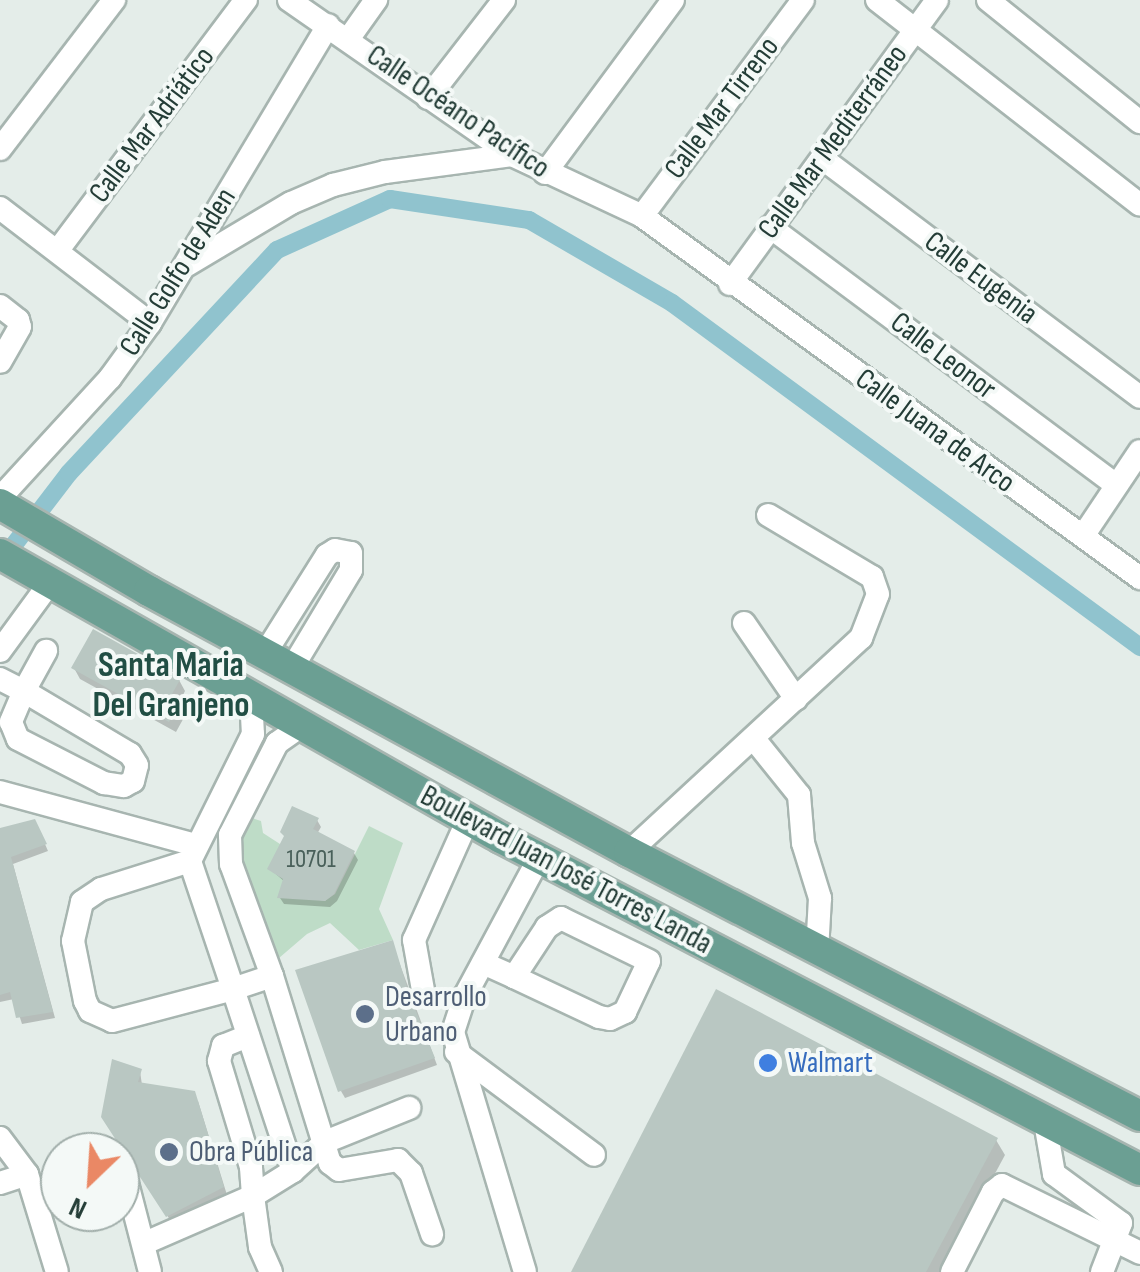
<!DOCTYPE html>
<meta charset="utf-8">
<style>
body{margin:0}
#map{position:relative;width:1140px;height:1272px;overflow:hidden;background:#e4ede9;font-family:"Sofia Sans Condensed",sans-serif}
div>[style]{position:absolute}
.green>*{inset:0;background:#bedcc7}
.shadow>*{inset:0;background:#0003}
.canal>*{height:18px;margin:-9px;padding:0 9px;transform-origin:9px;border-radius:9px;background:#90c3ce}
.building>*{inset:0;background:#b9c7c2}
.roads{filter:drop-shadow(2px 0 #a7b5b0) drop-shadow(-2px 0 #a7b5b0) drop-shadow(0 2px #a7b5b0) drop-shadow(0 -2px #a7b5b0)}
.minor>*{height:22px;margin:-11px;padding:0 11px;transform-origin:11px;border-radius:11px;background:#fff}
.major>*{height:30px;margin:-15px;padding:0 15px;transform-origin:15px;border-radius:15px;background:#6b9f93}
.dots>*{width:28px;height:28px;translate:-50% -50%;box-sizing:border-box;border:5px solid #f4f9f7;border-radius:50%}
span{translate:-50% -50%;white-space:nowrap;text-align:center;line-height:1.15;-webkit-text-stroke:8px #f4f9f7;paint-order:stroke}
.number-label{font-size:25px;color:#49605a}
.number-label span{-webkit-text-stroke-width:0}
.street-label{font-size:30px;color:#243d37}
.service-label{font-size:30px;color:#4e5e75}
.left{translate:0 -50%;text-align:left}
.shop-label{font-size:30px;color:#366cbe}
.quarter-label{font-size:35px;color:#214e44;font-weight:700}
.north{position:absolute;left:40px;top:1132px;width:100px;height:100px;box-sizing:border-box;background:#f4f9f7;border:2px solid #a1aeaa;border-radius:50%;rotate:205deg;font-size:28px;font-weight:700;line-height:40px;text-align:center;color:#243d37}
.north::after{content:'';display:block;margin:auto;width:35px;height:45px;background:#ea8865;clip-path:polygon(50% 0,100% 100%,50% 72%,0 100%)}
</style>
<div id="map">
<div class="green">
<div style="clip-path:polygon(249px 817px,261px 821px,263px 833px,280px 844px,283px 879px,314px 899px,325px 901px,335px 894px,369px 826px,403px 843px,379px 909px,393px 940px,359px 950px,330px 923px,307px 934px,272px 964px,229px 854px)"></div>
</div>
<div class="shadow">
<div style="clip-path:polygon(74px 668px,179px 680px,185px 691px,180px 701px,187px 712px,176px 732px,80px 679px)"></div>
<div style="clip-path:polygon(317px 820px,321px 827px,317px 834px,354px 853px,358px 860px,337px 901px,330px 907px,284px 904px,280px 898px,285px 882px,270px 869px)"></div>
<div style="clip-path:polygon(38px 828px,48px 851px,13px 864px,55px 1018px,22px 1024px,14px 999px,0 1002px,0 830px)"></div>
<div style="clip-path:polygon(392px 943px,437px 1065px,345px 1098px,341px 1091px)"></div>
<div style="clip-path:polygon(140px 1071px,142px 1085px,198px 1101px,227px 1195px,172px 1223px,104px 1117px)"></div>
<div style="clip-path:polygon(996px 1140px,1005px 1155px,942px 1272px,574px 1272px)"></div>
</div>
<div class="canal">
<div style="left:0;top:563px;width:113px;rotate:-52.5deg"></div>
<div style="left:69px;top:473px;width:305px;rotate:-47deg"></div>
<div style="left:277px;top:250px;width:124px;rotate:-24.3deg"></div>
<div style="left:390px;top:199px;width:141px;rotate:8.6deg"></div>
<div style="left:529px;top:220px;width:165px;rotate:30.1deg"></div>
<div style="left:672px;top:303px;width:581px;rotate:36.32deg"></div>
</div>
<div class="building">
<div style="clip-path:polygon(93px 629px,181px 678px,172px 694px,182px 699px,169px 722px,71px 668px)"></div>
<div style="clip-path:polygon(292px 806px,319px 818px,313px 829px,355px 851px,334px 894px,325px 901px,277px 898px,283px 879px,267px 869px,284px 836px,280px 832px)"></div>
<div style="clip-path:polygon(35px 819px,47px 844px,11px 857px,53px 1012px,16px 1018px,10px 992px,0 995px,0 828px)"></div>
<div style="clip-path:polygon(393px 940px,409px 994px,435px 1058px,338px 1092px,295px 970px)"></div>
<div style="clip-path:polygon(716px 989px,998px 1138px,926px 1272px,571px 1272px)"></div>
<div style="clip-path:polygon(112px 1059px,142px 1069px,138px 1082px,195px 1091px,224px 1187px,166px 1217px,101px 1117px)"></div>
</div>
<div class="roads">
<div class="minor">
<div style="left:289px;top:0;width:272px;rotate:34.8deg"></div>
<div style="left:512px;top:155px;width:144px;rotate:25.1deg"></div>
<div style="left:642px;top:216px;width:616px;rotate:36.01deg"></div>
<div style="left:877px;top:0;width:333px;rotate:37.9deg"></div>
<div style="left:988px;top:0;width:195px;rotate:38.8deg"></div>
<div style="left:349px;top:38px;width:47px;rotate:-54.6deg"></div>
<div style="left:428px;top:98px;width:124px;rotate:-52.2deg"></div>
<div style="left:0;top:149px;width:188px;rotate:-52.6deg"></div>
<div style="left:823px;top:159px;width:396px;rotate:36.9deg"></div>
<div style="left:545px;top:173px;width:215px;rotate:-53.5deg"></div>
<div style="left:0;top:208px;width:189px;rotate:37.5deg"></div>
<div style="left:642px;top:216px;width:269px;rotate:-53.3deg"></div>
<div style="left:770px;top:227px;width:432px;rotate:36.7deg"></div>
<div style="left:58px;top:250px;width:313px;rotate:-53.1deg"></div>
<div style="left:187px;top:265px;width:121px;rotate:-30.8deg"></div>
<div style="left:291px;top:203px;width:46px;rotate:-23.2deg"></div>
<div style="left:333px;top:185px;width:54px;rotate:-14deg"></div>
<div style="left:385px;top:172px;width:128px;rotate:-7.6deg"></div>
<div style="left:730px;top:284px;width:351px;rotate:-53.9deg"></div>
<div style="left:0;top:306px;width:23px;rotate:38deg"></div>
<div style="left:18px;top:320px;width:7px;rotate:74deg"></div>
<div style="left:20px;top:327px;width:40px;rotate:119.7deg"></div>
<div style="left:0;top:498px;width:163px;rotate:-47.5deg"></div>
<div style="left:110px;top:378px;width:68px;rotate:-54deg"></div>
<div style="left:150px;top:323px;width:347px;rotate:-59.1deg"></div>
<div style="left:1083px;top:536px;width:102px;rotate:-56.2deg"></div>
<div style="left:744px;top:623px;width:92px;rotate:55.6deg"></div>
<div style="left:0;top:651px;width:83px;rotate:-53.8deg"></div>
<div style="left:264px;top:655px;width:118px;rotate:-57.8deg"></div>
<div style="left:327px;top:555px;width:9px;rotate:-32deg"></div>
<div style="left:335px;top:550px;width:16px;rotate:11deg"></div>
<div style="left:351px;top:553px;width:17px;rotate:90deg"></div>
<div style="left:351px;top:570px;width:117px;rotate:121deg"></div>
<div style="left:0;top:679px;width:27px;rotate:27deg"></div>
<div style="left:24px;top:691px;width:34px;rotate:113deg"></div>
<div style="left:11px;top:722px;width:18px;rotate:68deg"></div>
<div style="left:18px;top:739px;width:97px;rotate:27.1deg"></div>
<div style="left:104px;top:783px;width:20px;rotate:9deg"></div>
<div style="left:124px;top:786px;width:10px;rotate:-29deg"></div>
<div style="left:133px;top:781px;width:16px;rotate:-76deg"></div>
<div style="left:137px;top:765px;width:13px;rotate:-122deg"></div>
<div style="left:130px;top:754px;width:123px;rotate:-149.3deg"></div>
<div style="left:24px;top:691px;width:46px;rotate:-61.2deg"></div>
<div style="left:251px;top:697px;width:37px;rotate:87deg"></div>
<div style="left:253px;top:734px;width:142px;rotate:116.4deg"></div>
<div style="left:190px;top:861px;width:135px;rotate:71.4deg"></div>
<div style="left:233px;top:989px;width:41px;rotate:-18.4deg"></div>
<div style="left:272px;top:976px;width:119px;rotate:-110.1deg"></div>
<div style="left:231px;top:864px;width:29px;rotate:-92deg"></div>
<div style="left:230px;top:835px;width:103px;rotate:-62.9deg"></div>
<div style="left:277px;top:743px;width:33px;rotate:-35deg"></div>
<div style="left:754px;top:739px;width:72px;rotate:51.2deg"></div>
<div style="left:799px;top:795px;width:48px;rotate:85.2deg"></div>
<div style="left:803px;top:843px;width:58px;rotate:72.8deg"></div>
<div style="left:820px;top:898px;width:53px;rotate:93.2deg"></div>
<div style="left:0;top:792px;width:202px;rotate:15.2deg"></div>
<div style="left:629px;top:852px;width:316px;rotate:-42.7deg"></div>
<div style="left:861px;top:638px;width:47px;rotate:-68.9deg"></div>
<div style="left:878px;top:594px;width:18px;rotate:-109deg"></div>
<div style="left:872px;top:577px;width:121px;rotate:-149.2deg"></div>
<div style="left:190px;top:861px;width:93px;rotate:162.5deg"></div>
<div style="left:101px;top:889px;width:23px;rotate:146deg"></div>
<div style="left:82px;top:902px;width:40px;rotate:103deg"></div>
<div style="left:73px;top:941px;width:61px;rotate:78.7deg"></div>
<div style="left:85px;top:1001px;width:11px;rotate:63deg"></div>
<div style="left:90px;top:1011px;width:24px;rotate:24deg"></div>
<div style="left:112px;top:1021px;width:125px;rotate:-14.8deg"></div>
<div style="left:233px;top:989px;width:192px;rotate:71.8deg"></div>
<div style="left:483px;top:963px;width:34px;rotate:24deg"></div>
<div style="left:514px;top:977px;width:94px;rotate:25.2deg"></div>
<div style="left:599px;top:1017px;width:11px;rotate:10deg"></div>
<div style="left:610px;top:1019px;width:17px;rotate:-25deg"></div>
<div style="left:625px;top:1012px;width:56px;rotate:-64.8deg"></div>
<div style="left:649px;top:961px;width:98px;rotate:-154deg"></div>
<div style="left:561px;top:918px;width:17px;rotate:147deg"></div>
<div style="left:547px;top:927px;width:60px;rotate:123.4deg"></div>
<div style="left:272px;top:976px;width:196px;rotate:72.8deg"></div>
<div style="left:330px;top:1163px;width:11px;rotate:38deg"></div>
<div style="left:339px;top:1170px;width:60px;rotate:-9.6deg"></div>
<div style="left:398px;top:1160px;width:18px;rotate:45deg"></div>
<div style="left:411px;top:1173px;width:65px;rotate:71deg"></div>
<div style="left:423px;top:990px;width:51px;rotate:-100.2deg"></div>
<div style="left:414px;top:940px;width:133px;rotate:-65.9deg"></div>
<div style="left:456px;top:1052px;width:172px;rotate:36.7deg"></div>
<div style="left:1045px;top:1122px;width:53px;rotate:80.2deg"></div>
<div style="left:1054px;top:1174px;width:83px;rotate:36.2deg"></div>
<div style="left:1121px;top:1223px;width:53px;rotate:111.2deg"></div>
<div style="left:0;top:1138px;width:45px;rotate:53.1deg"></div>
<div style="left:27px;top:1174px;width:102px;rotate:73deg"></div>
<div style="left:0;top:1183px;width:28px;rotate:-18deg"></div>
<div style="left:127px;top:1183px;width:92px;rotate:75.5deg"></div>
<div style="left:145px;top:1243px;width:118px;rotate:-23.5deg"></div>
<div style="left:253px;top:1196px;width:29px;rotate:-94deg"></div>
<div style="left:251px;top:1167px;width:111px;rotate:-106.8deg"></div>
<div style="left:219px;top:1061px;width:16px;rotate:-75deg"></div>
<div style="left:223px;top:1046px;width:27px;rotate:-22deg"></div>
<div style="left:271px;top:1272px;width:27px;rotate:-114deg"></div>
<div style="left:260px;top:1247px;width:51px;rotate:-97.8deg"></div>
<div style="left:253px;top:1196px;width:47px;rotate:-32deg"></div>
<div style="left:293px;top:1171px;width:43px;rotate:-42.2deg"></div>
<div style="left:325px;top:1142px;width:91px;rotate:-22deg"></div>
<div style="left:525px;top:1272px;width:251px;rotate:-106.7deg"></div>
<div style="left:453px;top:1032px;width:38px;rotate:-72deg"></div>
<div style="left:465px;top:996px;width:157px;rotate:-61.8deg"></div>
<div style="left:952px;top:1272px;width:90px;rotate:-62.9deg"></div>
<div style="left:993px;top:1192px;width:11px;rotate:-38deg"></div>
<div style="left:1002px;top:1185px;width:154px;rotate:26.2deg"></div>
</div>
<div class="major">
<div style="left:0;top:504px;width:173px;rotate:30.3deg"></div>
<div style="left:149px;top:591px;width:546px;rotate:28.54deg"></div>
<div style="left:629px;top:852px;width:575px;rotate:27.32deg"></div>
<div style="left:0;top:554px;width:576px;rotate:29.55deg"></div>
<div style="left:501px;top:838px;width:720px;rotate:27.45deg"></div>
</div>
</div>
<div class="dots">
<div style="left:365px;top:1014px;background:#5c6f8a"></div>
<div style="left:768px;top:1063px;background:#3f7fe0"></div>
<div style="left:169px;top:1152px;background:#5c6f8a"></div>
</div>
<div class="number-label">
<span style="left:311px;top:860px">10701</span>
</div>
<div class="street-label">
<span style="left:722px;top:108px;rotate:-53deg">Calle Mar Tirreno</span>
<span style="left:458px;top:112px;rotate:34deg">Calle Océano Pacífico</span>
<span style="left:152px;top:125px;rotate:-53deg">Calle Mar Adriático</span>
<span style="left:833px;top:142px;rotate:-54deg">Calle Mar Mediterráneo</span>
<span style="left:178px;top:272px;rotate:-58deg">Calle Golfo de Aden</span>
<span style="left:981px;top:278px;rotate:37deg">Calle Eugenia</span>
<span style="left:943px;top:356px;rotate:37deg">Calle Leonor</span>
<span style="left:935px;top:431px;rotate:36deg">Calle Juana de Arco</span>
<span style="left:566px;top:870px;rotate:28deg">Boulevard Juan José Torres Landa</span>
</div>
<div class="service-label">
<span class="left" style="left:385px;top:1014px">Desarrollo<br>Urbano</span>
<span class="left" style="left:189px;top:1152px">Obra Pública</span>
</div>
<div class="shop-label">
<span class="left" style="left:788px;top:1063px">Walmart</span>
</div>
<div class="quarter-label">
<span style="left:171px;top:686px">Santa Maria<br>Del Granjeno</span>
</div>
<div class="north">N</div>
</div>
